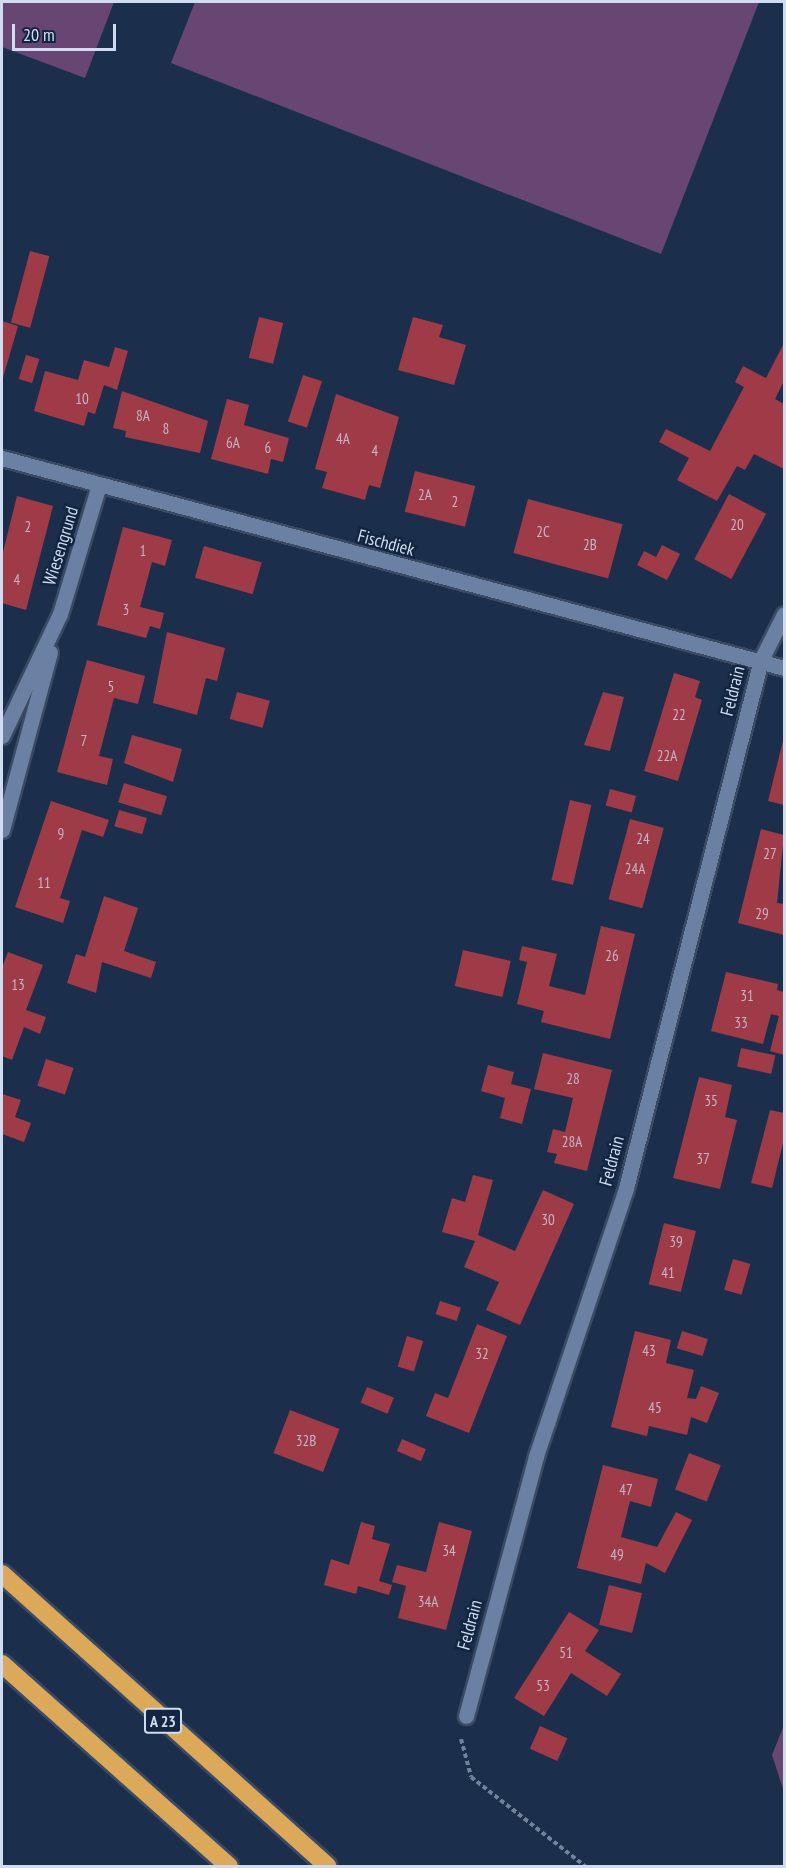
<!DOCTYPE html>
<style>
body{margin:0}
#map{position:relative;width:786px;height:1868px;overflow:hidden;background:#1b2f4c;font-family:"PT Sans Narrow",sans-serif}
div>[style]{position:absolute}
.green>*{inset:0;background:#684674}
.building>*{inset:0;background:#9f3b46;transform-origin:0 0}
.path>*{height:4px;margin-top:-2px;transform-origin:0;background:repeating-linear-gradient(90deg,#72829a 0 4.5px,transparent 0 7.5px)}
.roads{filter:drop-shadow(2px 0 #3a4a63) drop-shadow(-2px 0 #3a4a63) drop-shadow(0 2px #3a4a63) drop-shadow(0 -2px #3a4a63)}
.minor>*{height:15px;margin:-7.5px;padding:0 7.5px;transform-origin:7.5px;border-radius:7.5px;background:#6a81a3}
.highway>*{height:18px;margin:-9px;padding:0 9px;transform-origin:9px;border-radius:9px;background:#dba958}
span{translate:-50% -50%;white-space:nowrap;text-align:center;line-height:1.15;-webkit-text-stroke:5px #122541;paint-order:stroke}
.number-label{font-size:15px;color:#c4b4c6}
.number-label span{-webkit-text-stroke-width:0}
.shield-label span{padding:2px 4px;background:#122541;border:2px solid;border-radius:4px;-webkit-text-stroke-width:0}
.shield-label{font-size:16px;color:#d0ddf0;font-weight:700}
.street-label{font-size:18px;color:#d0ddf0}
.frame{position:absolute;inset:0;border:3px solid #d0ddf0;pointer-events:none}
.scale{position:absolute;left:12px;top:24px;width:104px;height:27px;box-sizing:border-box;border:3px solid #d0ddf0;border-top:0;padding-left:8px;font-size:18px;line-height:21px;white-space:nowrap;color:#d0ddf0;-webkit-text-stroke:4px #122541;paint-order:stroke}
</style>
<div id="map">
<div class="green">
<div style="clip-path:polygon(2px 2px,114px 2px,85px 78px,2px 47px)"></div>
<div style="clip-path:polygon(195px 2px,759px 2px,661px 254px,171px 63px)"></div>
<div style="clip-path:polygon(784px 1725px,784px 1792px,772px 1755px)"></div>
</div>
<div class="building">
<div style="left:30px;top:251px;width:20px;height:74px;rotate:15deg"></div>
<div style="left:259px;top:317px;width:25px;height:42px;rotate:14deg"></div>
<div style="clip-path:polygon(413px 317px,443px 325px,439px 337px,466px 345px,454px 385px,398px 370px)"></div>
<div style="clip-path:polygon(2px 321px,18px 326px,2px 381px)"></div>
<div style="clip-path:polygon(784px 343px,784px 381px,775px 399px,784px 404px,784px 469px,754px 454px,745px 470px,737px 466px,717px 501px,677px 480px,689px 458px,659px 442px,666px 429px,710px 451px,744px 387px,735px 382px,743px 366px,766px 378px)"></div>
<div style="clip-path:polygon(115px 347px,128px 351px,117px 390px,104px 385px,95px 414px,88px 412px,84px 426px,34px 411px,45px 371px,78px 380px,84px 360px,109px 367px)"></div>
<div style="left:26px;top:355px;width:14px;height:25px;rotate:17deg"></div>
<div style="left:303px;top:375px;width:20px;height:49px;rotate:18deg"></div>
<div style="clip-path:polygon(122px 391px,208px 421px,200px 453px,125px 437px,126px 431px,113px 428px)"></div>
<div style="clip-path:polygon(336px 394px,399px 417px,380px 488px,369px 485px,365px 500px,322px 488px,327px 472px,315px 469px)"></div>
<div style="clip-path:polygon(227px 399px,249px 405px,244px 425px,289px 438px,283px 462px,271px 459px,268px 474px,211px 459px)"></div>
<div style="left:415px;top:471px;width:62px;height:42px;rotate:14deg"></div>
<div style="left:729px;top:494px;width:42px;height:74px;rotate:28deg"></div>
<div style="clip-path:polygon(17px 496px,53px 506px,26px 610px,2px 603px,2px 556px)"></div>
<div style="left:528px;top:499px;width:98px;height:56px;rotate:15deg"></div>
<div style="clip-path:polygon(123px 527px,172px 540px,165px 566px,152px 562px,140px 607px,164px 613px,160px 629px,150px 626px,146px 638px,97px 625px)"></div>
<div style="clip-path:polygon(662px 545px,680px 554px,667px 580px,637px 565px,644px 551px,656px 557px)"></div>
<div style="left:204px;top:546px;width:60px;height:33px;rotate:16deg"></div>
<div style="clip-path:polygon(167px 632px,225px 648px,217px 681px,206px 678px,197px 715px,153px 703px)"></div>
<div style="clip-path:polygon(87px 660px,145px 676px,138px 704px,114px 698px,99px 756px,113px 759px,107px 785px,57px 772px)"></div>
<div style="clip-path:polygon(674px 673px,700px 681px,695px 697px,702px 700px,678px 781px,644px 771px)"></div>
<div style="left:237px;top:692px;width:34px;height:28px;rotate:15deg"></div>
<div style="clip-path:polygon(603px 692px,624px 697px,610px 751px,584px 745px)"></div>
<div style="clip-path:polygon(132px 735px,182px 749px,173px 782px,124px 763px)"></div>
<div style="clip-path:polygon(784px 737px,784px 805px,768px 801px)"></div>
<div style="left:124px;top:783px;width:45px;height:20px;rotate:17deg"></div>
<div style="left:610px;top:789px;width:27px;height:17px;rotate:15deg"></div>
<div style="left:570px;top:800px;width:22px;height:82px;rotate:13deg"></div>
<div style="clip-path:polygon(51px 801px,109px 820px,103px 837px,82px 830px,60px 898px,70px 901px,63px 923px,15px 907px)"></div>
<div style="left:119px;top:810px;width:29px;height:17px;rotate:16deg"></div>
<div style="left:630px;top:819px;width:35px;height:83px;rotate:15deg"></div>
<div style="clip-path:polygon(761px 829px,784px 835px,777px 903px,784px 904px,784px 935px,738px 923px)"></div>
<div style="clip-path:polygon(104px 896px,138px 908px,124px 951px,156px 962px,151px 978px,102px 962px,96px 993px,67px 983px,76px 954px,85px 957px)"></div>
<div style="clip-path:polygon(601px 926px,635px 934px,610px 1039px,541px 1022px,544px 1011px,517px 1004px,527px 962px,519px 960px,522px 946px,557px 954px,549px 986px,585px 995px)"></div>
<div style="left:463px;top:950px;width:49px;height:37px;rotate:13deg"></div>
<div style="clip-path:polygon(8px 952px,43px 965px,26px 1010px,46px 1017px,40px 1034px,24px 1027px,12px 1060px,2px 1056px,2px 968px)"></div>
<div style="clip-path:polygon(726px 972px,778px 984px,777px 990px,784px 992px,784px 1055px,770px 1051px,779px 1016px,771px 1014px,763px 1044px,711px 1031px)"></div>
<div style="left:741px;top:1048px;width:35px;height:19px;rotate:12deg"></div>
<div style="clip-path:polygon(543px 1053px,612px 1070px,587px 1171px,554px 1163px,557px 1154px,547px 1152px,553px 1129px,565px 1132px,573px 1098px,534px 1089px)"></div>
<div style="left:46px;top:1059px;width:29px;height:28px;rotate:18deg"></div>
<div style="clip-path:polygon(488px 1065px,514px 1072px,511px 1084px,531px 1089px,522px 1124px,500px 1118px,505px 1098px,481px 1091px)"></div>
<div style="clip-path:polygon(699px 1077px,732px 1085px,725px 1117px,737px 1120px,720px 1189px,673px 1178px)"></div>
<div style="clip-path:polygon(2px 1094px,21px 1100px,15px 1117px,31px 1123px,24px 1142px,2px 1134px)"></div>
<div style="clip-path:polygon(770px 1110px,784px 1113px,784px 1139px,772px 1188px,751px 1183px)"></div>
<div style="clip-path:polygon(473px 1175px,493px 1180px,478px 1235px,515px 1251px,543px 1190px,574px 1204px,520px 1325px,486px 1310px,499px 1282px,464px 1267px,475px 1241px,442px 1232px,452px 1198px,465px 1202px)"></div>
<div style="left:664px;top:1223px;width:33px;height:63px;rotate:14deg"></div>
<div style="left:733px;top:1259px;width:18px;height:32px;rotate:16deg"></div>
<div style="left:440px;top:1301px;width:22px;height:14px;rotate:18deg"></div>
<div style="clip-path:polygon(477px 1324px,507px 1336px,469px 1433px,426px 1416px,435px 1393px,448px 1398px)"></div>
<div style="clip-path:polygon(635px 1331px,671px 1340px,666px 1363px,694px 1370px,687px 1398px,696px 1399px,701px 1386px,719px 1393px,707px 1423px,691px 1417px,687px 1435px,649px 1426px,647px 1436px,611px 1427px)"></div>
<div style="left:682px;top:1331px;width:27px;height:18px;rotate:17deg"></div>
<div style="left:407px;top:1336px;width:17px;height:32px;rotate:17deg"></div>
<div style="left:367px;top:1387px;width:29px;height:17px;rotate:22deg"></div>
<div style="left:290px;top:1410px;width:53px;height:46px;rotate:21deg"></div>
<div style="left:402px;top:1439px;width:26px;height:13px;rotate:23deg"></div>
<div style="left:689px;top:1453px;width:34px;height:39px;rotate:21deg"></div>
<div style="clip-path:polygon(603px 1465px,658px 1479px,651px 1507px,630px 1501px,621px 1537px,657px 1547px,676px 1512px,692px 1520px,665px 1573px,646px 1563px,641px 1584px,577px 1568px)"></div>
<div style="clip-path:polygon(361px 1522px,375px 1526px,372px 1539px,390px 1544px,379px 1581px,392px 1585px,389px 1595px,358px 1586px,356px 1594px,324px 1585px,331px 1559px,349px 1565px)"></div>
<div style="clip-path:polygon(439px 1522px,472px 1531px,446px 1630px,398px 1618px,406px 1586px,392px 1582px,397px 1565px,426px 1572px)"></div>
<div style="left:609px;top:1585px;width:34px;height:41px;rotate:14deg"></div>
<div style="clip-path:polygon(569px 1612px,599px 1630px,585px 1651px,621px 1674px,607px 1696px,571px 1673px,544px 1716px,514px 1698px)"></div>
<div style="left:540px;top:1726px;width:30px;height:25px;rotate:24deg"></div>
</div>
<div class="path">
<div style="left:461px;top:1739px;width:39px;rotate:75deg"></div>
<div style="left:471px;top:1777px;width:145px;rotate:38deg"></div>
</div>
<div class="roads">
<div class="minor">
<div style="left:2px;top:458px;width:810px;rotate:15.03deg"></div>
<div style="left:2px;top:736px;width:135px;rotate:-64.6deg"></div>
<div style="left:60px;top:614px;width:132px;rotate:-73.2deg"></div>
<div style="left:2px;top:830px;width:184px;rotate:-74.9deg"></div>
<div style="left:466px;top:1716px;width:269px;rotate:-74.9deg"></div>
<div style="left:536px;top:1456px;width:283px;rotate:-71.4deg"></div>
<div style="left:626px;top:1188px;width:545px;rotate:-75.66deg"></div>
<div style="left:761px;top:660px;width:51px;rotate:-63.4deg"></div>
</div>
<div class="highway">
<div style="left:2px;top:1574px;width:437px;rotate:41.9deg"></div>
<div style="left:2px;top:1664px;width:304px;rotate:41.7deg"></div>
</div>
</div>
<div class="number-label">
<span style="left:82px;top:399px">10</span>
<span style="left:143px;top:416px">8A</span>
<span style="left:166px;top:429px">8</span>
<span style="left:343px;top:439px">4A</span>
<span style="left:233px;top:443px">6A</span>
<span style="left:268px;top:448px">6</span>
<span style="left:375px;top:451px">4</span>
<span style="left:425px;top:495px">2A</span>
<span style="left:455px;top:502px">2</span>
<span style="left:737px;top:525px">20</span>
<span style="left:28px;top:527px">2</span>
<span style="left:543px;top:532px">2C</span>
<span style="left:590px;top:545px">2B</span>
<span style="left:143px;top:551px">1</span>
<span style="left:17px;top:580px">4</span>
<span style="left:126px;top:610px">3</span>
<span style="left:111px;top:687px">5</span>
<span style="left:679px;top:715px">22</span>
<span style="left:84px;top:741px">7</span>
<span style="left:667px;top:756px">22A</span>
<span style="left:61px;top:834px">9</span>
<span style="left:643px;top:839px">24</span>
<span style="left:770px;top:854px">27</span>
<span style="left:635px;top:869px">24A</span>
<span style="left:44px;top:883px">11</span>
<span style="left:762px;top:914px">29</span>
<span style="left:612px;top:956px">26</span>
<span style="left:18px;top:985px">13</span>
<span style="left:747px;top:996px">31</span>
<span style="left:741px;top:1023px">33</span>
<span style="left:573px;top:1079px">28</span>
<span style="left:711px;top:1101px">35</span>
<span style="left:572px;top:1142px">28A</span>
<span style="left:703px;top:1159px">37</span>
<span style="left:548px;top:1220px">30</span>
<span style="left:676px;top:1242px">39</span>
<span style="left:668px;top:1273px">41</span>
<span style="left:649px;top:1351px">43</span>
<span style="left:482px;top:1354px">32</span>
<span style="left:655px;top:1408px">45</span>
<span style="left:306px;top:1441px">32B</span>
<span style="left:626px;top:1490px">47</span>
<span style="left:449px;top:1551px">34</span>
<span style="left:617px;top:1555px">49</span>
<span style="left:428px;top:1602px">34A</span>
<span style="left:566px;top:1653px">51</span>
<span style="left:543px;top:1686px">53</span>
</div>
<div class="shield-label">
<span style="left:163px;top:1721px">A 23</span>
</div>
<div class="street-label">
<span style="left:386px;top:543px;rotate:15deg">Fischdiek</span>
<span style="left:61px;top:546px;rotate:-73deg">Wiesengrund</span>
<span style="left:733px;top:691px;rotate:-76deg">Feldrain</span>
<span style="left:612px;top:1161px;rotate:-75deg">Feldrain</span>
<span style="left:470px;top:1625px;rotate:-75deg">Feldrain</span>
</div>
<div class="frame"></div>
<div class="scale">20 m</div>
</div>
